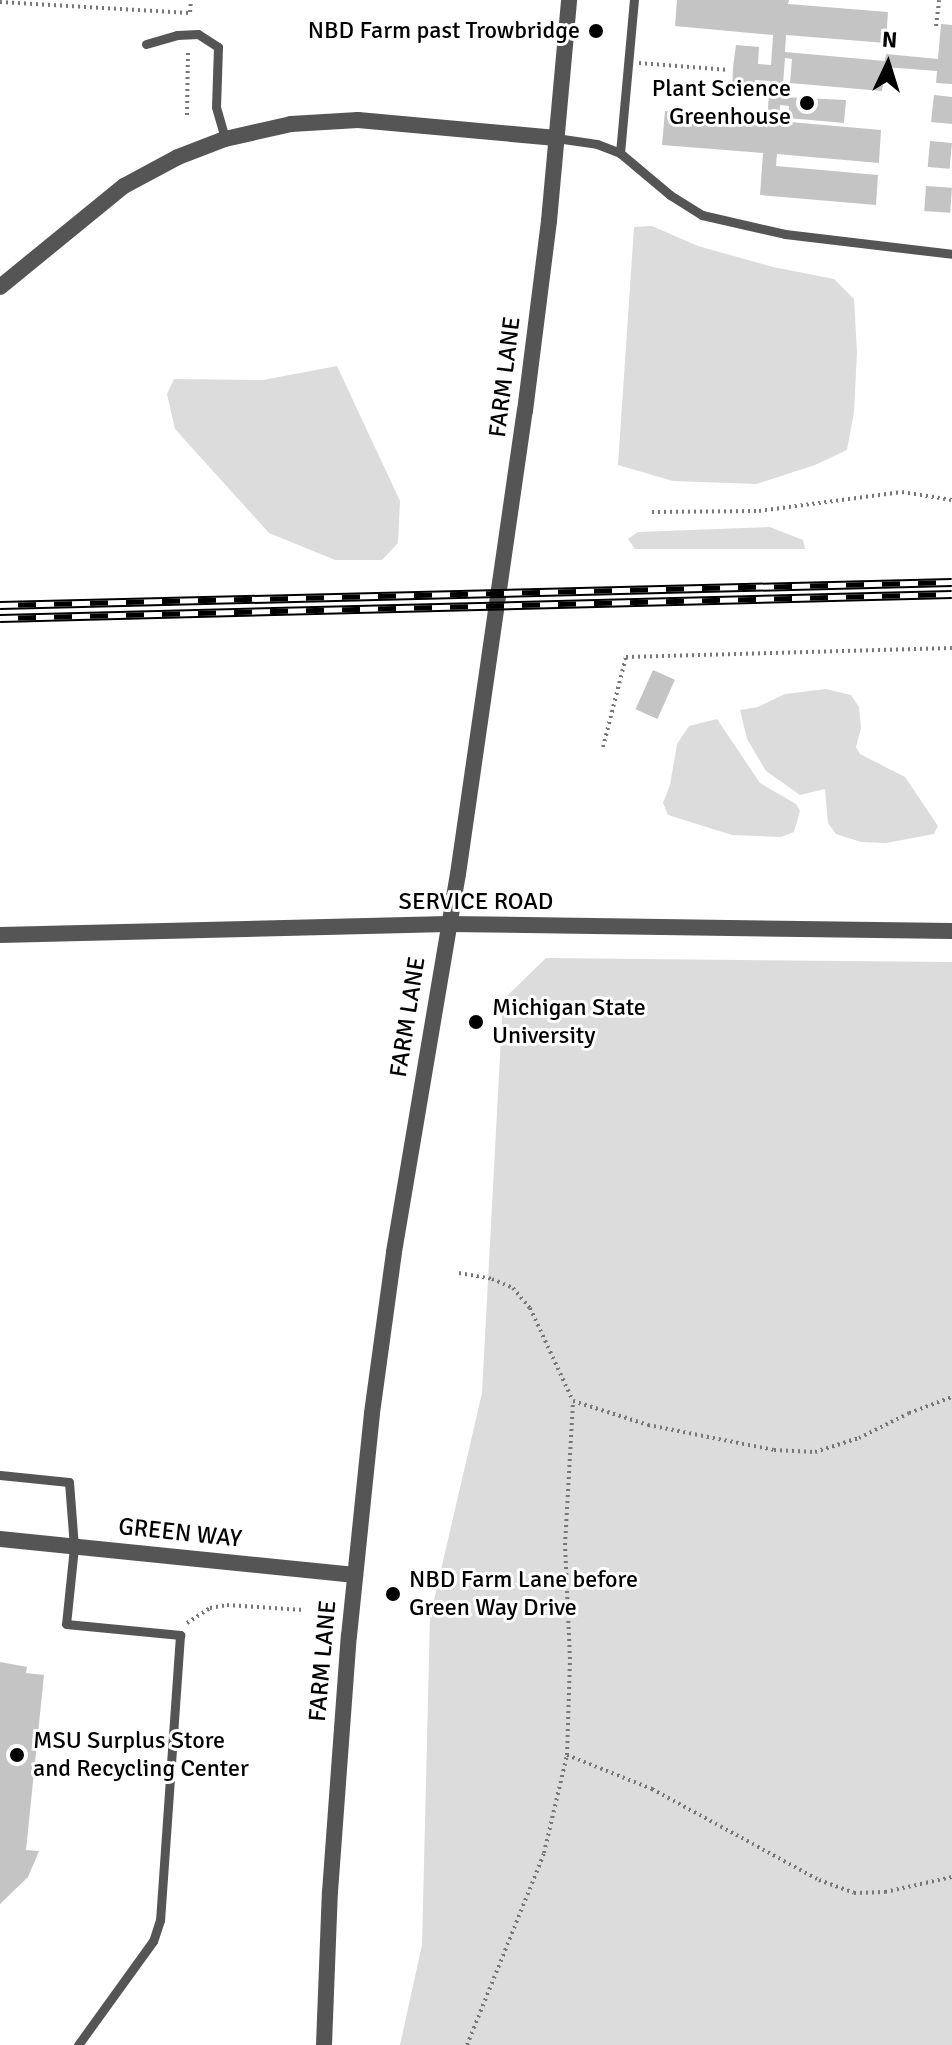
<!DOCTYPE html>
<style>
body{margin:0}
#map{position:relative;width:952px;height:2045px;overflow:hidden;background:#fff;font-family:Signika,sans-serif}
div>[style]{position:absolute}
.green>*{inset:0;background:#dcdcdc}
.building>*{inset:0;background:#c4c4c4;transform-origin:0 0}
.path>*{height:4px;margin-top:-2px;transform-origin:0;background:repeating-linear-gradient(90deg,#777 0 2px,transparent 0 6px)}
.service>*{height:9px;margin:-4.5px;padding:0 4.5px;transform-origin:4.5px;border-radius:4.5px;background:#555}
.minor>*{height:16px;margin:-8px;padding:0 8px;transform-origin:8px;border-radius:8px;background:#555}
.tertiary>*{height:16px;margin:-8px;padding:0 8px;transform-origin:8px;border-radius:8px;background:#555}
.rail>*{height:9px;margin-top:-4.5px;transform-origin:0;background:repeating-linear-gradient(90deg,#fff 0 18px,#000 0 36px);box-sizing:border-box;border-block:2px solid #000}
.dots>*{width:22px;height:22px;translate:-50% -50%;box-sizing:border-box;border:4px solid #fff;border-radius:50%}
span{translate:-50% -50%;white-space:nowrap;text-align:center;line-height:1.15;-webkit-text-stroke:6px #fff;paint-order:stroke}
.poi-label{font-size:24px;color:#000}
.right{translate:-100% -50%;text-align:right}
.left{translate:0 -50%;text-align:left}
.street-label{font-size:24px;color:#000}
.north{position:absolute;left:848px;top:24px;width:80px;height:80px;-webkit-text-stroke:6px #fff;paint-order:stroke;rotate:4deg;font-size:22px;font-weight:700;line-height:32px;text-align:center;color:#000}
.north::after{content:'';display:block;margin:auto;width:28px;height:36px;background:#000;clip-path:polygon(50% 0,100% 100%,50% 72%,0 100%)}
</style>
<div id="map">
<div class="green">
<div style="clip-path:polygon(652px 226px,698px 246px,773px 267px,834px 279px,854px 299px,857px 352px,854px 412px,847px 450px,815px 465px,757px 484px,673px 481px,618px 465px,634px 227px)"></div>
<div style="clip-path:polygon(337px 366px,400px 501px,398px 543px,382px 560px,335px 560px,269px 533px,175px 429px,167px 394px,174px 379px,263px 380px)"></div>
<div style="clip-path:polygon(770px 527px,803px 540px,805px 549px,635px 549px,628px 539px,638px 532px)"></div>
<div style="clip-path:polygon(826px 689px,851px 695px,859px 707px,861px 728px,856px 747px,860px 754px,905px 777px,938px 826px,934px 834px,886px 843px,861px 842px,836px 834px,828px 823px,825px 789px,800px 795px,766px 771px,747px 739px,740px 710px,758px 707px,785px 694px)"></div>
<div style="clip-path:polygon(717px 719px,760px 783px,796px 804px,800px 811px,794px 832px,781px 837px,732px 835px,668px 815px,663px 803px,670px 785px,677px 744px,689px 726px)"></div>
<div style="clip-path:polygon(546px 958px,952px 962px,952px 2045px,400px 2045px,422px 1945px,430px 1617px,482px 1393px,503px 1000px)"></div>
</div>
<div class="building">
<div style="clip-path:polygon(677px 0,789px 0,788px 4px,888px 12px,886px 43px,786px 35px,785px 52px,885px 61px,886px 54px,938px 59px,941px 24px,952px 25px,952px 84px,936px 83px,937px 71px,885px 67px,882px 91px,790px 83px,792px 59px,785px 58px,782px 97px,846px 100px,844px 123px,788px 118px,789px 106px,780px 105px,779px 121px,881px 130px,879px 163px,777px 154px,776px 166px,878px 175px,876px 205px,760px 195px,763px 153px,662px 145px,665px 111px,767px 120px,770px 81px,755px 80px,754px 98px,732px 96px,733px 67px,736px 45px,759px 47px,758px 64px,771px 65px,773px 35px,675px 26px)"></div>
<div style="clip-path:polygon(934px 95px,952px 97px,952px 124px,931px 122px)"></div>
<div style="left:930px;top:141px;width:22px;height:26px;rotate:5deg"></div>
<div style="left:926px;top:186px;width:26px;height:25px;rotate:4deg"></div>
<div style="left:653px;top:670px;width:24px;height:43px;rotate:24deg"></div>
<div style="clip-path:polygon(0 1662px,27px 1667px,26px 1673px,44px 1675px,26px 1850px,39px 1851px,28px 1877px,0 1904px)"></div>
</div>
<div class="path">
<div style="left:0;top:2px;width:190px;rotate:3.3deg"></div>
<div style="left:190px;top:12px;width:12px;rotate:-85deg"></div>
<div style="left:936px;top:26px;width:26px;rotate:-83deg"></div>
<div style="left:639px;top:63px;width:90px;rotate:4.4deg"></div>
<div style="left:187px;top:115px;width:66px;rotate:-89.1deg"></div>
<div style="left:652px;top:512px;width:107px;rotate:-0.5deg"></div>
<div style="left:759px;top:511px;width:144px;rotate:-7.6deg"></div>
<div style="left:902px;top:492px;width:51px;rotate:9.1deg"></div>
<div style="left:603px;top:747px;width:93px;rotate:-75.7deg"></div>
<div style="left:626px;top:657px;width:326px;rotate:-1.6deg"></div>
<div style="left:459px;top:1273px;width:34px;rotate:10deg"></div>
<div style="left:492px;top:1279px;width:23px;rotate:23deg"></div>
<div style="left:513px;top:1288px;width:26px;rotate:50deg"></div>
<div style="left:530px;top:1308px;width:102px;rotate:65.2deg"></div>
<div style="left:187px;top:1623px;width:27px;rotate:-33deg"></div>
<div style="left:210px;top:1608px;width:17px;rotate:-10deg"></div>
<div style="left:227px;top:1605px;width:77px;rotate:3.7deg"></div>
<div style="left:567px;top:1755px;width:92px;rotate:21.8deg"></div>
<div style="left:652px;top:1789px;width:190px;rotate:28.6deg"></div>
<div style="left:819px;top:1880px;width:37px;rotate:20deg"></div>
<div style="left:854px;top:1893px;width:31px;rotate:-2deg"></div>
<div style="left:885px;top:1892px;width:69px;rotate:-12.6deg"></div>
<div style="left:467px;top:2045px;width:207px;rotate:-68.1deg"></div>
<div style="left:544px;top:1853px;width:101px;rotate:-76.8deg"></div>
<div style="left:567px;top:1755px;width:96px;rotate:-88.2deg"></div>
<div style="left:570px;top:1659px;width:114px;rotate:-92.5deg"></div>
<div style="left:565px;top:1545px;width:144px;rotate:-86.8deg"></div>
<div style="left:573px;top:1401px;width:79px;rotate:17.7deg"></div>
<div style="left:648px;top:1425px;width:128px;rotate:11.2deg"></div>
<div style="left:774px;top:1450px;width:41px;rotate:2.8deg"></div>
<div style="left:815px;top:1452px;width:46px;rotate:-17.7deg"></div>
<div style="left:859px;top:1438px;width:56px;rotate:-26.6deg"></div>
<div style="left:909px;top:1413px;width:46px;rotate:-20.4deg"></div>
</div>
<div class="service">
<div style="left:146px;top:44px;width:32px;rotate:-16deg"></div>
<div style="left:177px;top:35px;width:21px;rotate:-3deg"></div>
<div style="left:198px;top:34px;width:24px;rotate:33deg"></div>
<div style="left:218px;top:47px;width:60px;rotate:91.9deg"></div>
<div style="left:216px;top:107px;width:33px;rotate:74deg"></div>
<div style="left:556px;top:138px;width:41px;rotate:8.3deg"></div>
<div style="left:597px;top:144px;width:25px;rotate:21deg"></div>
<div style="left:620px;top:153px;width:65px;rotate:40deg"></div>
<div style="left:670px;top:195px;width:38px;rotate:32deg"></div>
<div style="left:702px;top:215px;width:85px;rotate:12.9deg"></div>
<div style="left:785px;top:234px;width:168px;rotate:6.8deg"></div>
<div style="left:620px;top:153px;width:154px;rotate:-84.8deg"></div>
<div style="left:0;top:1475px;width:69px;rotate:5.8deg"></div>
<div style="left:69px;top:1482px;width:65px;rotate:85.6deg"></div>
<div style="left:74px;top:1547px;width:77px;rotate:95.9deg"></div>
<div style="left:66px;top:1624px;width:115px;rotate:5.5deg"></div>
<div style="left:180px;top:1635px;width:286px;rotate:94deg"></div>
<div style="left:160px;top:1920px;width:22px;rotate:108deg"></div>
<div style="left:153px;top:1941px;width:128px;rotate:125.8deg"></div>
</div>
<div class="minor">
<div style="left:0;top:287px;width:160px;rotate:-39.2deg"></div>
<div style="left:124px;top:186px;width:61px;rotate:-28.2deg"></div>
<div style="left:178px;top:157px;width:50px;rotate:-21deg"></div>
<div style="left:225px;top:139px;width:68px;rotate:-12.8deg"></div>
<div style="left:291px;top:124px;width:67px;rotate:-3.4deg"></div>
<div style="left:358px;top:120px;width:199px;rotate:5.2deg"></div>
<div style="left:0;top:935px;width:448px;rotate:-1.4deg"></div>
<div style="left:448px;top:924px;width:504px;rotate:0.8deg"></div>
<div style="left:0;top:1539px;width:357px;rotate:5.8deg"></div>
</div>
<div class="tertiary">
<div style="left:324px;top:2045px;width:153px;rotate:-87.8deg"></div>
<div style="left:330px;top:1892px;width:257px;rotate:-85.8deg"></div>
<div style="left:349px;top:1636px;width:224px;rotate:-84.1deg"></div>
<div style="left:372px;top:1413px;width:162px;rotate:-82.2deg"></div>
<div style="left:394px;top:1252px;width:383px;rotate:-80.4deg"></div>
<div style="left:458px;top:874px;width:468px;rotate:-81.8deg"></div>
<div style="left:525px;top:411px;width:192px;rotate:-82.8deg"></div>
<div style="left:549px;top:221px;width:222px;rotate:-84.8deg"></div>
</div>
<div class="rail">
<div style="left:0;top:605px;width:952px;rotate:-1.38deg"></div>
<div style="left:0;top:618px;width:952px;rotate:-1.44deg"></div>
</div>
<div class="dots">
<div style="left:596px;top:31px;background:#000"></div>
<div style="left:807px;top:103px;background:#000"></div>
<div style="left:476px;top:1022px;background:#000"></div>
<div style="left:393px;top:1594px;background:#000"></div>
<div style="left:17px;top:1755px;background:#000"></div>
</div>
<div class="poi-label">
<span class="right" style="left:580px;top:31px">NBD Farm past Trowbridge</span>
<span class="right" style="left:791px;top:103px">Plant Science<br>Greenhouse</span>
<span class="left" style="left:492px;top:1022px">Michigan State<br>University</span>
<span class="left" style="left:409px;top:1594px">NBD Farm Lane before<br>Green Way Drive</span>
<span class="left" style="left:33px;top:1755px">MSU Surplus Store<br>and Recycling Center</span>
</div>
<div class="street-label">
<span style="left:505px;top:377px;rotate:-83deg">FARM LANE</span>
<span style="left:476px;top:902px">SERVICE ROAD</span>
<span style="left:408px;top:1017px;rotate:-81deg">FARM LANE</span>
<span style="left:180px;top:1533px;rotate:6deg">GREEN WAY</span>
<span style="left:323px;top:1661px;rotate:-85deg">FARM LANE</span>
</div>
<div class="north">N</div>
</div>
